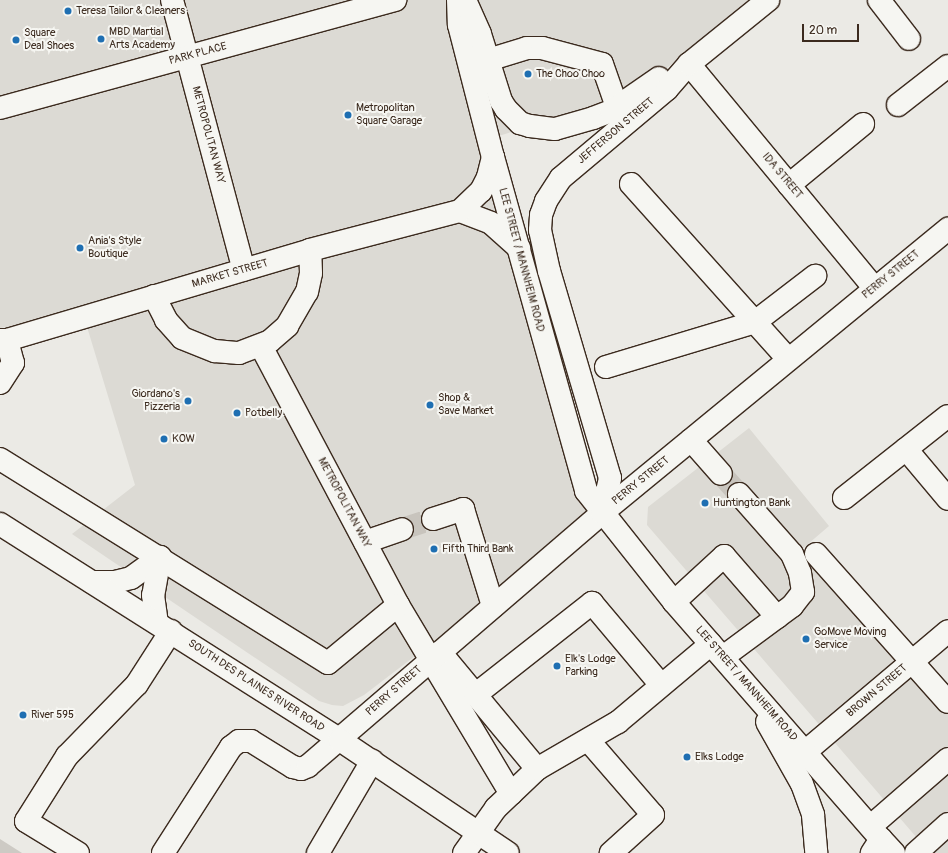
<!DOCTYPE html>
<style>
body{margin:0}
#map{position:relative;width:948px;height:853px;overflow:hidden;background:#ebeae5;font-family:Pangolin,sans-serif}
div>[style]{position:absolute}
.built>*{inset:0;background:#dcdad4}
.green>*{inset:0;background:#cdcac4}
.minor-tunnel>*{height:22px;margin-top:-11px;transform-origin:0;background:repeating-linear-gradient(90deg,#c8c4bd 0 22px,transparent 0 33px)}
.roads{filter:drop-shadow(1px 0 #3b2a1e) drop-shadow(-1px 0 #3b2a1e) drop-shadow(0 1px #3b2a1e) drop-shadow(0 -1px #3b2a1e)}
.minor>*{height:22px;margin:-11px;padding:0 11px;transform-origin:11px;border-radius:11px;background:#f6f6f2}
.major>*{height:22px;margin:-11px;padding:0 11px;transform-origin:11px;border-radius:11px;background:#f6f6f2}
.dots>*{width:11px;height:11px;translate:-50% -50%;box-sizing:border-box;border:2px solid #f6f6f2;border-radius:50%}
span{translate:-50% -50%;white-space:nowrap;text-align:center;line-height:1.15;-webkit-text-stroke:4px #f6f6f2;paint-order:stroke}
.poi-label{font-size:11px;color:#3b2a1e}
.left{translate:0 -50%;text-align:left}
.right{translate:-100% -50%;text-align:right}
.street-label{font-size:11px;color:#3b2a1e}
.scale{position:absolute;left:802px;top:24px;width:57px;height:18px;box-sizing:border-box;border:2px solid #3b2a1e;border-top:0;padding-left:5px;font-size:12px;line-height:14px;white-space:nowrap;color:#3b2a1e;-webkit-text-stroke:3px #f6f6f2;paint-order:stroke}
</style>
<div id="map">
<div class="built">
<div style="clip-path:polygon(0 0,748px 0,655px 78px,628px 96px,492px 138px,602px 513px,364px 695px,343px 706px,332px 705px,319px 701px,72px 534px,135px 485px,84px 317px,0 328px)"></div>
<div style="clip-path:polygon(749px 428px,829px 526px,801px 550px,900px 658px,948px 692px,948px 853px,930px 853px,647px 525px,648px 507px)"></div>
</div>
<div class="green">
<div style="clip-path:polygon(0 839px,22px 853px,0 853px)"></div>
</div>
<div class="minor-tunnel">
<div style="left:721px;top:474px;width:27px;rotate:48deg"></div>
<div style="left:402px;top:529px;width:33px;rotate:-18deg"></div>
</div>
<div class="roads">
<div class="minor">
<div style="left:172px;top:0;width:279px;rotate:75.1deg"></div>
<div style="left:879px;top:0;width:49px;rotate:52.4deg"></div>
<div style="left:488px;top:60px;width:41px;rotate:-17.1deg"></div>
<div style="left:527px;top:48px;width:15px"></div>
<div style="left:542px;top:48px;width:62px;rotate:14.9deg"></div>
<div style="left:602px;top:64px;width:46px;rotate:70.8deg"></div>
<div style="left:689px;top:64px;width:291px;rotate:50.4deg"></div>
<div style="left:898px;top:105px;width:63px;rotate:-38deg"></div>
<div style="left:0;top:108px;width:410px;rotate:-15.3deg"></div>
<div style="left:631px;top:184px;width:235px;rotate:48.1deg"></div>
<div style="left:789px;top:185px;width:96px;rotate:-39.5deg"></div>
<div style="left:460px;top:211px;width:33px;rotate:21deg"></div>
<div style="left:491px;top:223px;width:38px;rotate:42deg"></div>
<div style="left:154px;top:296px;width:27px;rotate:63deg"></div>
<div style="left:166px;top:320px;width:24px;rotate:48deg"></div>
<div style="left:182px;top:338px;width:35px;rotate:22deg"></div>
<div style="left:215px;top:351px;width:24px;rotate:5deg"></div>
<div style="left:239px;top:353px;width:33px;rotate:-21deg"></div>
<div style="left:270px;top:341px;width:23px;rotate:-41deg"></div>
<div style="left:287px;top:326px;width:39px;rotate:-60deg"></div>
<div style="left:307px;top:292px;width:19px;rotate:-78deg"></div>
<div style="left:311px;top:273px;width:23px;rotate:-92deg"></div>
<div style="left:0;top:340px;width:7px"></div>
<div style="left:7px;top:340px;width:316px;rotate:-16.5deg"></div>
<div style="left:310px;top:250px;width:155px;rotate:-14.6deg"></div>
<div style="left:460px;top:211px;width:29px;rotate:-44deg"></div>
<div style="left:481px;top:191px;width:16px;rotate:-63deg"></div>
<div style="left:488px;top:177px;width:21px;rotate:-76deg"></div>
<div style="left:261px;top:346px;width:293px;rotate:62.1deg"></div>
<div style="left:398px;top:605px;width:220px;rotate:59.1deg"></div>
<div style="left:606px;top:367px;width:156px;rotate:-16.8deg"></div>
<div style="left:755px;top:322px;width:76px;rotate:-37.5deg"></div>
<div style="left:0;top:383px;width:24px;rotate:-57deg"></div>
<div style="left:13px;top:363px;width:24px;rotate:-105deg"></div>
<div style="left:691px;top:440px;width:45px;rotate:48.6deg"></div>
<div style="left:906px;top:449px;width:65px;rotate:50deg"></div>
<div style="left:0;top:459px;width:386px;rotate:31.9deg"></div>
<div style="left:328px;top:663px;width:91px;rotate:-39.6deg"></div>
<div style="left:844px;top:498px;width:132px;rotate:-38.3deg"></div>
<div style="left:433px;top:519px;width:32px;rotate:-18deg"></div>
<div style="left:463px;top:509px;width:102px;rotate:72.8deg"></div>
<div style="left:365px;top:542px;width:39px;rotate:-19deg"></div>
<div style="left:816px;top:554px;width:198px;rotate:48.3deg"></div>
<div style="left:92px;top:582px;width:23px"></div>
<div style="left:115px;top:582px;width:16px;rotate:-14deg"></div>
<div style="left:131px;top:578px;width:36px;rotate:-36deg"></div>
<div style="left:160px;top:557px;width:39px;rotate:100deg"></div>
<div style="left:153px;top:595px;width:27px;rotate:82deg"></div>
<div style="left:674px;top:602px;width:68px;rotate:-42.6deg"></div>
<div style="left:724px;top:556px;width:81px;rotate:49deg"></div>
<div style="left:440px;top:652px;width:152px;rotate:50.3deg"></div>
<div style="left:537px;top:769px;width:57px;rotate:136.4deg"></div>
<div style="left:496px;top:808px;width:55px;rotate:125.4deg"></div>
<div style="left:723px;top:657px;width:86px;rotate:-36.5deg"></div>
<div style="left:792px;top:606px;width:18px;rotate:-52deg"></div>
<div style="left:803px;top:592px;width:19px;rotate:-99deg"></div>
<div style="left:800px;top:573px;width:21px;rotate:-113deg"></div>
<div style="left:792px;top:554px;width:80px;rotate:-131.5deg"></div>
<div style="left:475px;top:695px;width:149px;rotate:-38.2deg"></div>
<div style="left:592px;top:603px;width:107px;rotate:49.9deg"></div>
<div style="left:588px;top:740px;width:99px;rotate:49.1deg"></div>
<div style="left:653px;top:815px;width:57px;rotate:137.9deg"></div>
<div style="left:805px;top:752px;width:187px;rotate:-40.2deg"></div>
<div style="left:537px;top:769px;width:94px;rotate:-30.1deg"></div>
<div style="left:618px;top:722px;width:121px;rotate:-40deg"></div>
<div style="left:871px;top:826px;width:102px;rotate:-41deg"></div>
<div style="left:881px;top:839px;width:19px;rotate:47deg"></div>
<div style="left:78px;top:853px;width:61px;rotate:-148.4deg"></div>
<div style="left:26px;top:821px;width:77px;rotate:-57.8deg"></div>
<div style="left:67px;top:756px;width:100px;rotate:-45.8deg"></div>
<div style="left:137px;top:684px;width:63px;rotate:-57.3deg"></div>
<div style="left:163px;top:853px;width:126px;rotate:-57.3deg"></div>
<div style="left:231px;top:747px;width:10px;rotate:-37deg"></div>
<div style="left:239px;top:741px;width:12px"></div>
<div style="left:251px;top:741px;width:49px;rotate:31.8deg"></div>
<div style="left:293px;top:767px;width:8px;rotate:14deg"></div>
<div style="left:301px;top:769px;width:8px;rotate:-23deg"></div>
<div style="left:308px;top:766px;width:388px;rotate:-40.7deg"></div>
<div style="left:602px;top:513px;width:448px;rotate:-39.4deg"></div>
<div style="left:318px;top:853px;width:107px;rotate:-59.6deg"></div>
<div style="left:916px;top:853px;width:43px;rotate:-42.2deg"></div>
</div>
<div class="major">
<div style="left:458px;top:0;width:25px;rotate:88deg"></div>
<div style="left:459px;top:25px;width:136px;rotate:75.6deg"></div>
<div style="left:493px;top:157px;width:347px;rotate:74.4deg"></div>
<div style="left:586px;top:491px;width:142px;rotate:51.6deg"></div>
<div style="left:674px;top:602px;width:315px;rotate:48.9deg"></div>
<div style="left:881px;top:839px;width:17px;rotate:123deg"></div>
<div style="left:465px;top:0;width:37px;rotate:66deg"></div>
<div style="left:480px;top:34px;width:70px;rotate:72.6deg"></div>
<div style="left:501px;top:101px;width:9px;rotate:58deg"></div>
<div style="left:506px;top:109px;width:20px;rotate:45deg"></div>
<div style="left:520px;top:123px;width:10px;rotate:17deg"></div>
<div style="left:530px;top:126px;width:25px;rotate:7deg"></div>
<div style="left:555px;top:129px;width:40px;rotate:-16deg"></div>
<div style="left:593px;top:118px;width:19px;rotate:-21deg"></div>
<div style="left:611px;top:111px;width:58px;rotate:-34.5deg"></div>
<div style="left:602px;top:513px;width:36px;rotate:-77deg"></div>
<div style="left:610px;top:478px;width:216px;rotate:-106.4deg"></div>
<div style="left:549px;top:271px;width:42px;rotate:-102.4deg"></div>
<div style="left:540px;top:230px;width:15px;rotate:-86deg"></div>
<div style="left:541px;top:215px;width:15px;rotate:-70deg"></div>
<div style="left:546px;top:201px;width:27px;rotate:-57deg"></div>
<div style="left:561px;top:178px;width:138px;rotate:-40deg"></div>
<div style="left:667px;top:89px;width:33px;rotate:-49deg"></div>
<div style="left:689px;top:64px;width:102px;rotate:-39deg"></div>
<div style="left:0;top:524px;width:403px;rotate:32.4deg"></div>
<div style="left:340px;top:740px;width:202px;rotate:33.9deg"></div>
<div style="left:767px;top:722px;width:71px;rotate:60.6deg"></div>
<div style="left:802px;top:784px;width:33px;rotate:70deg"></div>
<div style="left:813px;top:815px;width:38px;rotate:85deg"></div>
</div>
</div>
<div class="dots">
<div style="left:68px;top:11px;background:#1f6fb2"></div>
<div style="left:101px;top:39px;background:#1f6fb2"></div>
<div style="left:16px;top:40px;background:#1f6fb2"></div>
<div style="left:528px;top:74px;background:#1f6fb2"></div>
<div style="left:348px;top:115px;background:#1f6fb2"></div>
<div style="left:80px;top:248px;background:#1f6fb2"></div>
<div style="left:188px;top:401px;background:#1f6fb2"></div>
<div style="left:430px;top:405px;background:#1f6fb2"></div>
<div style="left:237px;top:413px;background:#1f6fb2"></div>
<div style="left:164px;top:439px;background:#1f6fb2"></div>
<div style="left:705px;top:503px;background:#1f6fb2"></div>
<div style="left:434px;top:549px;background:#1f6fb2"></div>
<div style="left:806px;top:639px;background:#1f6fb2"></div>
<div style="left:557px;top:666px;background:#1f6fb2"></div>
<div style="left:23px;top:715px;background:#1f6fb2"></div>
<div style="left:687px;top:757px;background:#1f6fb2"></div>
</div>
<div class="poi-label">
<span class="left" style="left:76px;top:11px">Teresa Tailor &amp; Cleaners</span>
<span class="left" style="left:109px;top:39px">MBD Martial<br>Arts Academy</span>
<span class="left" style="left:24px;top:40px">Square<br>Deal Shoes</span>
<span class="left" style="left:536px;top:74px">The Choo Choo</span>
<span class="left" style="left:356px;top:115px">Metropolitan<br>Square Garage</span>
<span class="left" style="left:88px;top:248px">Ania's Style<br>Boutique</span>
<span class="right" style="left:180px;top:401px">Giordano's<br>Pizzeria</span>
<span class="left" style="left:438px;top:405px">Shop &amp;<br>Save Market</span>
<span class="left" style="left:245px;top:413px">Potbelly</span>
<span class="left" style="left:172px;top:439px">KOW</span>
<span class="left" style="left:713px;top:503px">Huntington Bank</span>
<span class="left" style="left:442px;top:549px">Fifth Third Bank</span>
<span class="left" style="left:814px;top:639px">GoMove Moving<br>Service</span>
<span class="left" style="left:565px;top:666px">Elk's Lodge<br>Parking</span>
<span class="left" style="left:31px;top:715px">River 595</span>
<span class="left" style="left:695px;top:757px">Elks Lodge</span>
</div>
<div class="street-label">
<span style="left:198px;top:54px;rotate:-15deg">PARK PLACE</span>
<span style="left:616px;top:131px;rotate:-40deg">JEFFERSON STREET</span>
<span style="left:208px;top:135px;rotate:75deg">METROPOLITAN WAY</span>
<span style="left:782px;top:176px;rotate:50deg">IDA STREET</span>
<span style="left:521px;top:260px;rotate:75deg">LEE STREET / MANNHEIM ROAD</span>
<span style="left:230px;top:274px;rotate:-16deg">MARKET STREET</span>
<span style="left:891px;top:275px;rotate:-39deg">PERRY STREET</span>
<span style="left:641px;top:481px;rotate:-39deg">PERRY STREET</span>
<span style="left:344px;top:503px;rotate:62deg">METROPOLITAN WAY</span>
<span style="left:746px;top:684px;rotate:49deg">LEE STREET / MANNHEIM ROAD</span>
<span style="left:256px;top:686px;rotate:33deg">SOUTH DES PLAINES RIVER ROAD</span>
<span style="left:394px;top:691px;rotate:-41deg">PERRY STREET</span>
<span style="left:877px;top:691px;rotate:-40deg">BROWN STREET</span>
</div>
<div class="scale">20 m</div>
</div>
